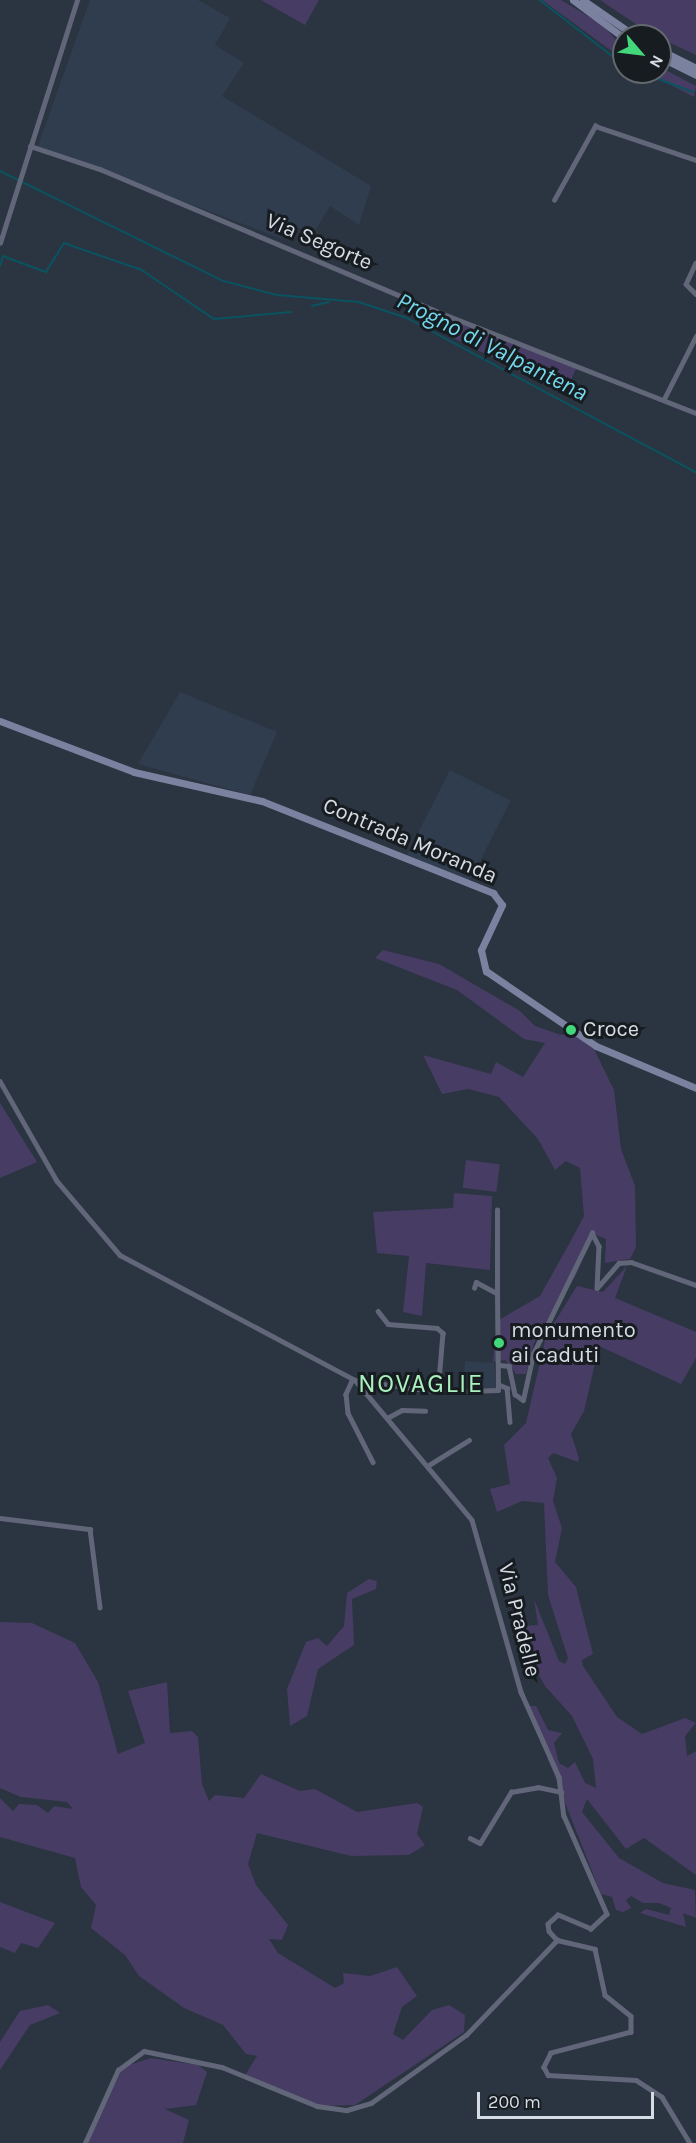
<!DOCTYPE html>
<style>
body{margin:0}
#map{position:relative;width:696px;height:2143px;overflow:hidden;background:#2b3441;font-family:Karla,sans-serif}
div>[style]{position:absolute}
.built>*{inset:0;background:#303d4f;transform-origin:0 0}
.green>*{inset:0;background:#473c63;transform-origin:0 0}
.stream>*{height:1.5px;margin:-0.75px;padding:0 0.75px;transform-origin:0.75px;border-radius:0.75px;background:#0a5360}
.street>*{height:4.5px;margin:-2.25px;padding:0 2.25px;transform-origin:2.25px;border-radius:2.25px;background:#626679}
.secondary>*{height:7px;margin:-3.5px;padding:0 3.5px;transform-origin:3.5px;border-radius:3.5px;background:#7b82a0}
.dots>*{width:16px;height:16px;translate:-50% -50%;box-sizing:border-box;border:3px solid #171c21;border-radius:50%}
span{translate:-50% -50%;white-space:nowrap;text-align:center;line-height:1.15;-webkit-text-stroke:6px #171c21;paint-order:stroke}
.street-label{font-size:22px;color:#d6dce4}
.poi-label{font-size:22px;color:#d6dce4}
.left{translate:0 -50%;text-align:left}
.water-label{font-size:24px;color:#74d8ed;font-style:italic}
.quarter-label{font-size:26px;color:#abf1bd;letter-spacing:1.5px}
.north{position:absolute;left:612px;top:24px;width:60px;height:60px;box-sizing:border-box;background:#171c21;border:2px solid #63696f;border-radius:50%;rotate:118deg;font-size:16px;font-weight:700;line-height:24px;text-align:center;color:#d6dce4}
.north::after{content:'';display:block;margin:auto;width:21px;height:27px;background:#43d77b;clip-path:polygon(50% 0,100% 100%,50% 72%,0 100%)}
.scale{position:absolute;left:477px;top:2092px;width:177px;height:27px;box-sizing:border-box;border:3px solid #d6dce4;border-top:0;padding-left:8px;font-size:18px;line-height:21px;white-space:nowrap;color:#d6dce4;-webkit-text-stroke:4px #171c21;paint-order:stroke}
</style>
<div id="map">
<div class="built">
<div style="clip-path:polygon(90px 0,198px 0,230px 18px,215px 45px,244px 63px,222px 96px,371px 186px,359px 225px,330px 206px,313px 234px,289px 224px,282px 239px,38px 146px)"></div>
<div style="clip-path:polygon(180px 692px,277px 732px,250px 795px,138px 764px)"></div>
<div style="left:450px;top:770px;width:68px;height:95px;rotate:27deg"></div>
<div style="clip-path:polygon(465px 1361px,494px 1363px,496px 1389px,463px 1390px)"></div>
</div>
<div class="green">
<div style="clip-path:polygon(261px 0,319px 0,305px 25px)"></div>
<div style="clip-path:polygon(542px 0,561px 0,603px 25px,624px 49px,624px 60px)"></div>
<div style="clip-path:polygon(600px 0,696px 0,696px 55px,651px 34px)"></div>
<div style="clip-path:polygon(660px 67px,696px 86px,694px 97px,646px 72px,660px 72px)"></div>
<div style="clip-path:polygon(452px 319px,570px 364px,576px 369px,564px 394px,448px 335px)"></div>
<div style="clip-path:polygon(383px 950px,439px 964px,520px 1011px,535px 1026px,561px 1035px,573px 1032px,592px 1045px,614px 1090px,621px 1149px,635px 1186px,636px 1247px,630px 1259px,605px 1263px,606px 1239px,593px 1234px,576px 1275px,534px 1343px,526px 1374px,516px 1374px,505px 1360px,493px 1362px,497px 1321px,540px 1296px,569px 1244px,584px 1216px,580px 1168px,566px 1161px,555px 1170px,538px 1139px,499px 1097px,468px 1089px,442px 1094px,423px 1055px,491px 1074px,496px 1062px,523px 1077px,545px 1043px,524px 1039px,457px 990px,375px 958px)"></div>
<div style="clip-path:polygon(0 1103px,37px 1162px,0 1178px)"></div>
<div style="left:466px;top:1160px;width:34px;height:28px;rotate:7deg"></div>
<div style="clip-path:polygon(454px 1193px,492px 1196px,490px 1270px,426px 1263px,422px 1316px,403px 1312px,409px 1256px,377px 1253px,373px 1212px,453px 1208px)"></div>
<div style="clip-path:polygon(627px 1266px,615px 1298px,696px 1332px,696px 1358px,681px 1384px,599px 1346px,584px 1411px,571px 1434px,579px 1458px,578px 1462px,553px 1453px,548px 1458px,557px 1478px,553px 1501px,562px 1528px,555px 1562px,576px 1587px,593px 1654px,582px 1660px,583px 1666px,617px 1717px,642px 1734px,685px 1718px,696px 1723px,685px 1736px,687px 1756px,696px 1751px,696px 1875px,644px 1838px,626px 1849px,587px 1799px,582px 1812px,619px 1858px,663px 1883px,695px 1890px,696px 1918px,683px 1913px,686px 1927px,640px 1913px,646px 1909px,669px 1915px,671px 1908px,659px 1903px,643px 1903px,631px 1896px,626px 1900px,631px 1908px,623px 1912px,616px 1910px,612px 1897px,601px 1894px,527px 1706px,536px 1706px,548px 1730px,562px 1733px,554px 1743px,559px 1763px,568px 1768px,575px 1762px,585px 1783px,596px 1788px,593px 1759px,572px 1716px,545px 1686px,525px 1651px,529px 1638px,525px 1626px,538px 1625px,534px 1599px,559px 1661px,565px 1664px,568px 1658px,548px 1595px,544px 1503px,522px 1501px,497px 1512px,490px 1489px,510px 1484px,504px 1445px,526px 1423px,546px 1336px,577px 1286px,603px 1292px)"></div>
<div style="clip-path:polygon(369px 1579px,377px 1581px,376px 1589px,352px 1599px,354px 1645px,318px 1669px,307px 1716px,290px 1726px,287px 1689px,306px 1642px,318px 1638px,327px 1646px,344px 1626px,347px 1593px)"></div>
<div style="clip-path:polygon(0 1622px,32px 1623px,75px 1643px,98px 1682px,118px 1754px,145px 1743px,128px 1691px,167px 1682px,170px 1733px,192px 1731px,198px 1737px,202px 1784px,209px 1801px,215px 1795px,244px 1798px,261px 1774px,300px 1791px,315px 1789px,357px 1812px,417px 1803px,423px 1807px,417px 1834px,425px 1845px,409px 1855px,351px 1856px,257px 1833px,248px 1864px,256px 1885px,288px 1925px,282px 1940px,269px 1939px,278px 1953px,335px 1988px,344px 1983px,343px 1973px,370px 1976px,397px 1967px,417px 1996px,402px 2007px,393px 2034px,403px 2040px,432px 2010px,449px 2005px,465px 2015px,464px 2032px,355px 2105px,322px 2106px,244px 2077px,257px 2056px,246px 2054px,223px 2025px,184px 2008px,139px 1976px,125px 1955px,91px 1928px,96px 1905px,81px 1887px,75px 1858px,0 1837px,0 1798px,13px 1811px,19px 1804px,37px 1805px,48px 1813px,54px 1806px,73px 1809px,67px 1802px,21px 1797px,0 1788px)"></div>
<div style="clip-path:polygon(0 1902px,55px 1923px,38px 1948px,21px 1943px,15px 1953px,0 1947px)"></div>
<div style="clip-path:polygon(48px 2005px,60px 2013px,30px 2025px,0 2070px,0 2042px,20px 2011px)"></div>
<div style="clip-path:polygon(151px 2058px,198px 2065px,207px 2072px,196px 2105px,165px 2109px,189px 2120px,183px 2143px,88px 2143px,123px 2067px)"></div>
</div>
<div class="stream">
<div style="left:540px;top:0;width:106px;rotate:37.7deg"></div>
<div style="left:640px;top:72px;width:57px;rotate:20.7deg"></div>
<div style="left:0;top:171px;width:250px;rotate:26.2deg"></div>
<div style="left:224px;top:281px;width:55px;rotate:14.8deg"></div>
<div style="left:277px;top:295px;width:82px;rotate:4.9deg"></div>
<div style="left:359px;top:302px;width:51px;rotate:18.4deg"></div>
<div style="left:407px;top:318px;width:327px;rotate:28.1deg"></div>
<div style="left:0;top:266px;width:10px;rotate:-73deg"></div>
<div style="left:3px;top:256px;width:46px;rotate:20.4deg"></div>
<div style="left:46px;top:272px;width:34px;rotate:-58deg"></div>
<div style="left:64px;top:243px;width:83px;rotate:19.1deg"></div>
<div style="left:142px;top:270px;width:87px;rotate:34.2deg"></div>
<div style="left:214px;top:319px;width:77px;rotate:-5.2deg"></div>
<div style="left:312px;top:306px;width:17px;rotate:-13deg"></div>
</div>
<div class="street">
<div style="left:30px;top:146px;width:74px;rotate:18.2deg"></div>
<div style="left:100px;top:169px;width:370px;rotate:22.9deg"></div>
<div style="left:441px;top:313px;width:274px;rotate:21.4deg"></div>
<div style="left:554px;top:200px;width:85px;rotate:-61deg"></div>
<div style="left:595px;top:126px;width:107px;rotate:18.6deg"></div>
<div style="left:0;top:243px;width:255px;rotate:-72.4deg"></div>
<div style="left:696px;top:263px;width:23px;rotate:115deg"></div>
<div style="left:686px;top:284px;width:14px;rotate:45deg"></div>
<div style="left:665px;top:397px;width:68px;rotate:-63.1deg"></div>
<div style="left:0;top:1081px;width:115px;rotate:60.3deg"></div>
<div style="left:57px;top:1181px;width:97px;rotate:49.6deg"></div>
<div style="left:120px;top:1255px;width:266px;rotate:28deg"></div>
<div style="left:355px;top:1380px;width:84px;rotate:8.2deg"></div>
<div style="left:438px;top:1392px;width:60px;rotate:-1.9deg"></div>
<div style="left:498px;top:1390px;width:97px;rotate:-90.6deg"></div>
<div style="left:474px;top:1288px;width:6px;rotate:-72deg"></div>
<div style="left:476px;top:1282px;width:24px;rotate:28deg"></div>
<div style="left:497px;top:1293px;width:83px;rotate:-90deg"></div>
<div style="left:378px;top:1311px;width:16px;rotate:52deg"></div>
<div style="left:388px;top:1324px;width:49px;rotate:4.7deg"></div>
<div style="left:437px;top:1328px;width:8px;rotate:40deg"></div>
<div style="left:443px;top:1333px;width:59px;rotate:94.8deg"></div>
<div style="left:500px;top:1365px;width:9px;rotate:6deg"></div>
<div style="left:509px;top:1366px;width:29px;rotate:78deg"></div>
<div style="left:515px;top:1394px;width:10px;rotate:37deg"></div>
<div style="left:523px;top:1400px;width:47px;rotate:-77.7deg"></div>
<div style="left:533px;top:1354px;width:135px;rotate:-64deg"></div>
<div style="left:592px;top:1233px;width:15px;rotate:62deg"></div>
<div style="left:599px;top:1246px;width:42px;rotate:92.7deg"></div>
<div style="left:597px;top:1288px;width:33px;rotate:-49deg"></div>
<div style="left:619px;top:1263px;width:12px;rotate:-5deg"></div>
<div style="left:631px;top:1262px;width:69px;rotate:19.5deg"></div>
<div style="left:353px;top:1379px;width:17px;rotate:115deg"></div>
<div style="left:346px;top:1394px;width:19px;rotate:84deg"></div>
<div style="left:348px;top:1413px;width:55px;rotate:63deg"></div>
<div style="left:355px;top:1380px;width:182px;rotate:50.1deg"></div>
<div style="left:472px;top:1520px;width:179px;rotate:74.1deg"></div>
<div style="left:521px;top:1692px;width:93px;rotate:65.9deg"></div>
<div style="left:559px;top:1777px;width:39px;rotate:83deg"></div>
<div style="left:564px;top:1816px;width:107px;rotate:66.3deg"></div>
<div style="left:607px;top:1914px;width:22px;rotate:137deg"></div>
<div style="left:591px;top:1929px;width:36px;rotate:-157deg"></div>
<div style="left:558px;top:1915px;width:13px;rotate:138deg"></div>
<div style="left:548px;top:1924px;width:7px;rotate:82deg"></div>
<div style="left:549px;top:1931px;width:12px;rotate:48deg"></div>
<div style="left:557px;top:1940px;width:39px;rotate:13deg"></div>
<div style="left:595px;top:1949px;width:47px;rotate:77.7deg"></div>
<div style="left:605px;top:1995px;width:33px;rotate:39deg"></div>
<div style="left:631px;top:2016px;width:16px;rotate:90deg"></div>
<div style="left:631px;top:2032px;width:83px;rotate:165.3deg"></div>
<div style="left:551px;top:2053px;width:16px;rotate:117deg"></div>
<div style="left:544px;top:2067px;width:9px;rotate:63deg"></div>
<div style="left:548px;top:2075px;width:88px;rotate:3.3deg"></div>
<div style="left:636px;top:2080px;width:31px;rotate:33deg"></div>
<div style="left:662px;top:2097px;width:54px;rotate:58.7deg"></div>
<div style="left:500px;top:1385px;width:8px;rotate:23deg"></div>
<div style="left:507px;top:1388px;width:34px;rotate:85deg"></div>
<div style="left:387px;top:1418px;width:17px;rotate:-28deg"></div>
<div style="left:402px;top:1410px;width:23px;rotate:2deg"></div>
<div style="left:429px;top:1465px;width:47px;rotate:-32deg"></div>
<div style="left:0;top:1518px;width:91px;rotate:7deg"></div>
<div style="left:90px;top:1529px;width:79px;rotate:82.7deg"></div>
<div style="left:470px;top:1838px;width:11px;rotate:27deg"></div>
<div style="left:480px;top:1843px;width:60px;rotate:-58.7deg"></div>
<div style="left:511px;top:1792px;width:27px;rotate:-10deg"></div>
<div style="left:538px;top:1787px;width:24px;rotate:12deg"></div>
<div style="left:85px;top:2143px;width:80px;rotate:-65.7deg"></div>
<div style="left:118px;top:2070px;width:32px;rotate:-36deg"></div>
<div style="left:144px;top:2051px;width:80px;rotate:11.6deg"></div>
<div style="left:222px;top:2067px;width:103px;rotate:22.3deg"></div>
<div style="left:317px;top:2106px;width:30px;rotate:8deg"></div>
<div style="left:347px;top:2110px;width:25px;rotate:-16deg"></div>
<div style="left:371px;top:2103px;width:117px;rotate:-35.6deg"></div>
<div style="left:466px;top:2035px;width:132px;rotate:-46.2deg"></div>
</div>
<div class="secondary">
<div style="left:573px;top:0;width:64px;rotate:36.7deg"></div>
<div style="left:583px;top:0;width:63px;rotate:34.7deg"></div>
<div style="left:660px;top:50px;width:40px;rotate:26.6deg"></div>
<div style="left:660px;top:57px;width:40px;rotate:26.6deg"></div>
<div style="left:0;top:721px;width:143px;rotate:20.8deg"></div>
<div style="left:134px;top:772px;width:131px;rotate:12.8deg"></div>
<div style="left:262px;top:801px;width:249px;rotate:21.7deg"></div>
<div style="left:493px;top:893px;width:15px;rotate:53deg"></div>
<div style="left:502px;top:905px;width:50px;rotate:115deg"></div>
<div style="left:481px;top:950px;width:22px;rotate:77deg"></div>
<div style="left:486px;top:971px;width:133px;rotate:34.3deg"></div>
<div style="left:596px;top:1046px;width:108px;rotate:22.8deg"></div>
</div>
<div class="dots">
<div style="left:571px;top:1030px;background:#43d77b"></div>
<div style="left:499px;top:1343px;background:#43d77b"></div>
</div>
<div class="street-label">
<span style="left:319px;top:242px;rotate:23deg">Via Segorte</span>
<span style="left:410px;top:841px;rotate:23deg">Contrada Moranda</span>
<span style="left:519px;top:1620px;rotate:76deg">Via Pradelle</span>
</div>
<div class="poi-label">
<span class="left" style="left:583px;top:1030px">Croce</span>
<span class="left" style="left:511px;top:1343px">monumento<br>ai caduti</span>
</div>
<div class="water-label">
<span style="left:492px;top:347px;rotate:27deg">Progno di Valpantena</span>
</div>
<div class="quarter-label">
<span style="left:421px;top:1384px">NOVAGLIE</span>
</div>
<div class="north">N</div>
<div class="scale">200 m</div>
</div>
